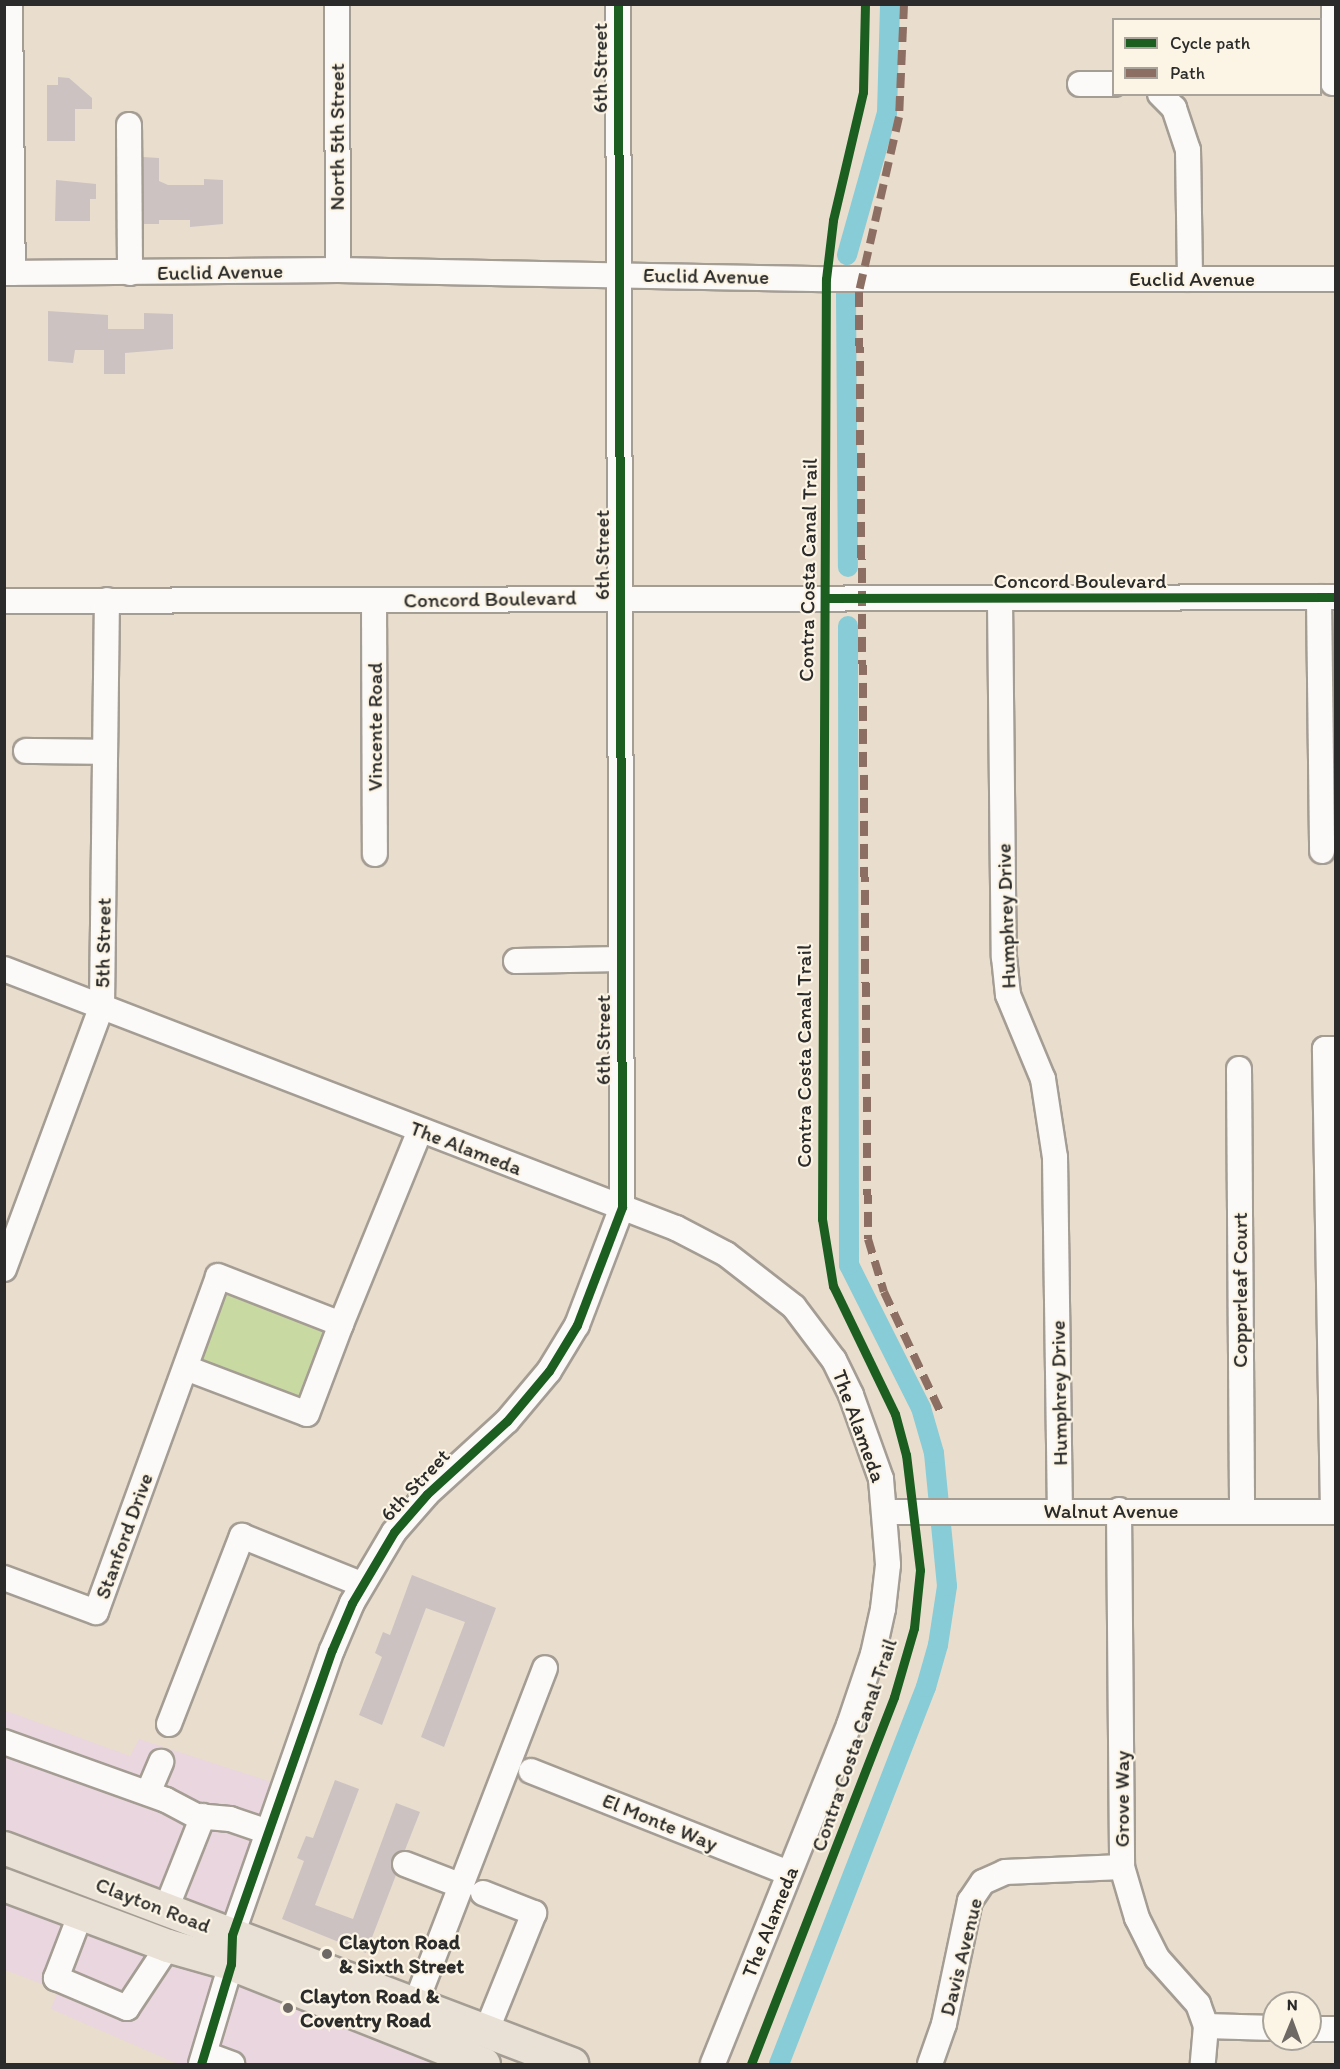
<!DOCTYPE html>
<style>
body{margin:0}
#map{position:relative;width:1340px;height:2069px;overflow:hidden;background:#e9ddcd;font-family:Itim,sans-serif}
div>[style]{position:absolute}
.built>*{inset:0;background:#ead6de}
.green>*{inset:0;background:#c9d9a2;transform-origin:0 0}
.canal>*{height:20px;margin:-10px;padding:0 10px;transform-origin:10px;border-radius:10px;background:#87ccd6}
.building>*{inset:0;background:#ccc2c2}
.roads{filter:drop-shadow(2px 0 #a49d94) drop-shadow(-2px 0 #a49d94) drop-shadow(0 2px #a49d94) drop-shadow(0 -2px #a49d94)}
.minor>*{height:24px;margin:-12px;padding:0 12px;transform-origin:12px;border-radius:12px;background:#fcfaf8}
.major>*{height:32px;margin:-16px;padding:0 16px;transform-origin:16px;border-radius:16px;background:#e9e1d5}
.quiet>*{height:8px;margin-top:-4px;transform-origin:0;background:repeating-linear-gradient(90deg,#8d6e63 0 15px,transparent 0 23px)}
.cycleway>*{height:9px;margin:-4.5px;padding:0 4.5px;transform-origin:4.5px;border-radius:4.5px;background:#1b5e20}
.dots>*{width:16px;height:16px;translate:-50% -50%;box-sizing:border-box;border:3px solid #fcf5e5;border-radius:50%}
span{translate:-50% -50%;white-space:nowrap;text-align:center;line-height:1.15;-webkit-text-stroke:4.5px #fcf5e5;paint-order:stroke}
.street-label{font-size:21px;color:#2b2b2b}
.poi-label{font-size:21px;color:#2b2b2b;font-weight:700}
.left{translate:0 -50%;text-align:left}
.frame{position:absolute;inset:0;border:6px solid #2b2b2b;pointer-events:none}
.legend{position:absolute;left:1112px;top:18px;width:210px;height:78px;box-sizing:border-box;background:#fcf5e5;border:2px solid #a8a49b;margin:0;padding:8px 10px;list-style:none;font-size:18px;color:#2b2b2b}
.legend li{display:flex;align-items:center;gap:12px;height:30px}
.legend b{width:30px;border:2px solid #a8a49b}
.north{position:absolute;left:1262px;top:1991px;width:60px;height:60px;box-sizing:border-box;background:#fcf5e5;border:2px solid #a8a49b;border-radius:50%;rotate:1deg;font-size:16px;font-weight:700;line-height:24px;text-align:center;color:#2b2b2b}
.north::after{content:'';display:block;margin:auto;width:21px;height:27px;background:#6e6964;clip-path:polygon(50% 0,100% 100%,50% 72%,0 100%)}
</style>
<div id="map">
<div class="built">
<div style="clip-path:polygon(4px 1710px,130px 1756px,139px 1739px,284px 1786px,232px 1935px,5px 1848px)"></div>
<div style="clip-path:polygon(4px 1885px,445px 2064px,178px 2064px,51px 2009px,58px 1990px,5px 1970px)"></div>
</div>
<div class="green">
<div style="left:218px;top:1276px;width:132px;height:97px;rotate:21deg"></div>
</div>
<div class="canal">
<div style="left:847px;top:255px;width:148px;rotate:-74.3deg"></div>
<div style="left:887px;top:113px;width:109px;rotate:-88.4deg"></div>
<div style="left:846px;top:293px;width:274px;rotate:89.6deg"></div>
<div style="left:779px;top:2064px;width:405px;rotate:-68.7deg"></div>
<div style="left:926px;top:1687px;width:44px;rotate:-74.1deg"></div>
<div style="left:938px;top:1645px;width:60px;rotate:-81.3deg"></div>
<div style="left:947px;top:1586px;width:134px;rotate:-95.6deg"></div>
<div style="left:934px;top:1453px;width:47px;rotate:-106.1deg"></div>
<div style="left:921px;top:1408px;width:160px;rotate:-116.7deg"></div>
<div style="left:849px;top:1265px;width:639px;rotate:-90.09deg"></div>
</div>
<div class="building">
<div style="clip-path:polygon(58px 77px,69px 78px,92px 98px,92px 109px,75px 109px,75px 141px,47px 141px,47px 85px,58px 85px)"></div>
<div style="clip-path:polygon(143px 157px,159px 158px,159px 181px,168px 185px,204px 185px,204px 179px,223px 180px,223px 224px,190px 227px,190px 220px,159px 220px,159px 224px,144px 224px)"></div>
<div style="clip-path:polygon(56px 180px,96px 184px,96px 199px,90px 199px,90px 221px,55px 221px)"></div>
<div style="clip-path:polygon(48px 311px,108px 315px,108px 329px,144px 329px,144px 313px,173px 314px,173px 349px,125px 353px,125px 374px,104px 374px,104px 350px,75px 350px,73px 363px,48px 361px)"></div>
<div style="clip-path:polygon(412px 1575px,496px 1608px,444px 1747px,421px 1737px,465px 1622px,426px 1608px,382px 1725px,359px 1715px,382px 1657px,375px 1653px,383px 1632px,390px 1635px)"></div>
<div style="clip-path:polygon(335px 1780px,359px 1789px,315px 1905px,353px 1919px,396px 1803px,420px 1812px,405px 1850px,392px 1858px,396px 1875px,366px 1953px,282px 1919px,304px 1861px,297px 1858px,306px 1836px,313px 1838px)"></div>
</div>
<div class="roads">
<div class="minor">
<div style="left:10px;top:4px;width:269px;rotate:89.4deg"></div>
<div style="left:337px;top:4px;width:266px;rotate:89.8deg"></div>
<div style="left:1333px;top:83px;width:79px;rotate:-89.3deg"></div>
<div style="left:1080px;top:84px;width:34px"></div>
<div style="left:1160px;top:94px;width:20px;rotate:45deg"></div>
<div style="left:1174px;top:108px;width:44px;rotate:71.6deg"></div>
<div style="left:1188px;top:150px;width:129px;rotate:89.1deg"></div>
<div style="left:129px;top:125px;width:148px;rotate:89.6deg"></div>
<div style="left:4px;top:273px;width:334px;rotate:-0.5deg"></div>
<div style="left:338px;top:270px;width:488px;rotate:1.1deg"></div>
<div style="left:826px;top:279px;width:510px"></div>
<div style="left:1319px;top:597px;width:254px;rotate:89.3deg"></div>
<div style="left:374px;top:600px;width:254px;rotate:89.8deg"></div>
<div style="left:1000px;top:600px;width:357px;rotate:89.4deg"></div>
<div style="left:1004px;top:957px;width:38px;rotate:84deg"></div>
<div style="left:1008px;top:995px;width:91px;rotate:67.4deg"></div>
<div style="left:1043px;top:1079px;width:79px;rotate:81.3deg"></div>
<div style="left:1055px;top:1157px;width:354px;rotate:89.2deg"></div>
<div style="left:4px;top:601px;width:1332px;rotate:-0.17deg"></div>
<div style="left:26px;top:751px;width:79px;rotate:0.7deg"></div>
<div style="left:516px;top:961px;width:105px;rotate:-1.1deg"></div>
<div style="left:4px;top:969px;width:720px;rotate:21.08deg"></div>
<div style="left:676px;top:1228px;width:56px;rotate:27.5deg"></div>
<div style="left:726px;top:1254px;width:86px;rotate:37.9deg"></div>
<div style="left:794px;top:1307px;width:66px;rotate:53deg"></div>
<div style="left:834px;top:1360px;width:39px;rotate:64deg"></div>
<div style="left:851px;top:1395px;width:89px;rotate:70.3deg"></div>
<div style="left:881px;top:1479px;width:86px;rotate:85.3deg"></div>
<div style="left:888px;top:1565px;width:44px;rotate:96.5deg"></div>
<div style="left:883px;top:1609px;width:46px;rotate:102.5deg"></div>
<div style="left:873px;top:1654px;width:75px;rotate:108.7deg"></div>
<div style="left:849px;top:1725px;width:365px;rotate:111.9deg"></div>
<div style="left:1239px;top:1069px;width:443px;rotate:89.6deg"></div>
<div style="left:4px;top:1269px;width:281px;rotate:-69.6deg"></div>
<div style="left:102px;top:1006px;width:406px;rotate:-89.3deg"></div>
<div style="left:186px;top:1368px;width:129px;rotate:20.8deg"></div>
<div style="left:307px;top:1414px;width:96px;rotate:-69.3deg"></div>
<div style="left:1119px;top:1510px;width:357px;rotate:89.5deg"></div>
<div style="left:1122px;top:1867px;width:53px;rotate:73.6deg"></div>
<div style="left:1137px;top:1918px;width:45px;rotate:63.4deg"></div>
<div style="left:1157px;top:1958px;width:62px;rotate:48.3deg"></div>
<div style="left:1198px;top:2004px;width:23px;rotate:70deg"></div>
<div style="left:1206px;top:2026px;width:38px;rotate:95deg"></div>
<div style="left:886px;top:1512px;width:450px"></div>
<div style="left:1333px;top:1512px;width:463px;rotate:-91deg"></div>
<div style="left:1325px;top:1049px;width:11px"></div>
<div style="left:4px;top:1578px;width:98px;rotate:20.3deg"></div>
<div style="left:96px;top:1612px;width:357px;rotate:-70deg"></div>
<div style="left:218px;top:1276px;width:132px;rotate:21.3deg"></div>
<div style="left:341px;top:1324px;width:209px;rotate:-67.8deg"></div>
<div style="left:169px;top:1724px;width:202px;rotate:-68.8deg"></div>
<div style="left:242px;top:1536px;width:128px;rotate:22deg"></div>
<div style="left:4px;top:1742px;width:172px;rotate:19.7deg"></div>
<div style="left:166px;top:1800px;width:34px;rotate:28deg"></div>
<div style="left:196px;top:1816px;width:34px;rotate:5deg"></div>
<div style="left:230px;top:1819px;width:40px;rotate:18.9deg"></div>
<div style="left:531px;top:1771px;width:277px;rotate:21.6deg"></div>
<div style="left:148px;top:1793px;width:34px;rotate:-67deg"></div>
<div style="left:405px;top:1864px;width:61px;rotate:21.1deg"></div>
<div style="left:483px;top:1893px;width:55px;rotate:21.4deg"></div>
<div style="left:534px;top:1913px;width:128px;rotate:112deg"></div>
<div style="left:166px;top:1909px;width:100px;rotate:-68.3deg"></div>
<div style="left:81px;top:1913px;width:70px;rotate:111deg"></div>
<div style="left:56px;top:1978px;width:77px;rotate:22.9deg"></div>
<div style="left:127px;top:2008px;width:74px;rotate:-56.5deg"></div>
<div style="left:415px;top:2005px;width:361px;rotate:-68.9deg"></div>
<div style="left:1206px;top:2026px;width:68px;rotate:1.7deg"></div>
<div style="left:1310px;top:2029px;width:26px"></div>
<div style="left:205px;top:2054px;width:29px;rotate:20deg"></div>
<div style="left:201px;top:2064px;width:104px;rotate:-73.3deg"></div>
<div style="left:231px;top:1964px;width:29px;rotate:-88deg"></div>
<div style="left:232px;top:1935px;width:302px;rotate:-70.7deg"></div>
<div style="left:332px;top:1650px;width:51px;rotate:-66.9deg"></div>
<div style="left:352px;top:1603px;width:82px;rotate:-59.4deg"></div>
<div style="left:394px;top:1532px;width:50px;rotate:-49deg"></div>
<div style="left:427px;top:1494px;width:108px;rotate:-42.4deg"></div>
<div style="left:507px;top:1421px;width:65px;rotate:-50deg"></div>
<div style="left:549px;top:1371px;width:54px;rotate:-58.7deg"></div>
<div style="left:577px;top:1325px;width:126px;rotate:-69.1deg"></div>
<div style="left:622px;top:1207px;width:1203px;rotate:-90.19deg"></div>
<div style="left:930px;top:2064px;width:42px;rotate:-70.7deg"></div>
<div style="left:944px;top:2024px;width:126px;rotate:-78.1deg"></div>
<div style="left:970px;top:1901px;width:23px;rotate:-56deg"></div>
<div style="left:983px;top:1882px;width:24px;rotate:-24deg"></div>
<div style="left:1005px;top:1872px;width:117px;rotate:-2.4deg"></div>
</div>
<div class="major">
<div style="left:4px;top:1848px;width:608px;rotate:20.82deg"></div>
<div style="left:4px;top:1885px;width:175px;rotate:20.4deg"></div>
<div style="left:168px;top:1946px;width:66px;rotate:15.9deg"></div>
<div style="left:231px;top:1964px;width:272px;rotate:21.6deg"></div>
</div>
</div>
<div class="quiet">
<div style="left:904px;top:4px;width:113px;rotate:92.5deg"></div>
<div style="left:899px;top:117px;width:180px;rotate:102.9deg"></div>
<div style="left:859px;top:292px;width:947px;rotate:89.46deg"></div>
<div style="left:868px;top:1239px;width:55px;rotate:73.2deg"></div>
<div style="left:884px;top:1292px;width:134px;rotate:64.8deg"></div>
</div>
<div class="cycleway">
<div style="left:826px;top:598px;width:510px;rotate:-0.11deg"></div>
<div style="left:201px;top:2064px;width:104px;rotate:-73.3deg"></div>
<div style="left:231px;top:1964px;width:29px;rotate:-88deg"></div>
<div style="left:232px;top:1935px;width:302px;rotate:-70.7deg"></div>
<div style="left:332px;top:1650px;width:51px;rotate:-66.9deg"></div>
<div style="left:352px;top:1603px;width:82px;rotate:-59.4deg"></div>
<div style="left:394px;top:1532px;width:50px;rotate:-49deg"></div>
<div style="left:427px;top:1494px;width:108px;rotate:-42.4deg"></div>
<div style="left:507px;top:1421px;width:65px;rotate:-50deg"></div>
<div style="left:549px;top:1371px;width:54px;rotate:-58.7deg"></div>
<div style="left:577px;top:1325px;width:126px;rotate:-69.1deg"></div>
<div style="left:622px;top:1207px;width:1203px;rotate:-90.19deg"></div>
<div style="left:751px;top:2064px;width:394px;rotate:-68.7deg"></div>
<div style="left:894px;top:1697px;width:72px;rotate:-73.8deg"></div>
<div style="left:914px;top:1628px;width:58px;rotate:-84.1deg"></div>
<div style="left:920px;top:1570px;width:116px;rotate:-96.9deg"></div>
<div style="left:906px;top:1455px;width:42px;rotate:-105deg"></div>
<div style="left:895px;top:1414px;width:142px;rotate:-115.8deg"></div>
<div style="left:833px;top:1286px;width:68px;rotate:-99.3deg"></div>
<div style="left:822px;top:1219px;width:940px;rotate:-89.76deg"></div>
<div style="left:826px;top:279px;width:59px;rotate:-83.2deg"></div>
<div style="left:833px;top:220px;width:131px;rotate:-76.8deg"></div>
<div style="left:863px;top:92px;width:88px;rotate:-88.7deg"></div>
</div>
<div class="dots">
<div style="left:327px;top:1954px;background:#6e6964"></div>
<div style="left:288px;top:2008px;background:#6e6964"></div>
</div>
<div class="street-label">
<span style="left:600px;top:68px;rotate:-90deg">6th Street</span>
<span style="left:337px;top:137px;rotate:-90deg">North 5th Street</span>
<span style="left:220px;top:272px;rotate:-1deg">Euclid Avenue</span>
<span style="left:706px;top:276px;rotate:1deg">Euclid Avenue</span>
<span style="left:1192px;top:279px">Euclid Avenue</span>
<span style="left:602px;top:555px;rotate:-90deg">6th Street</span>
<span style="left:808px;top:570px;rotate:-89deg">Contra Costa Canal Trail</span>
<span style="left:1080px;top:581px">Concord Boulevard</span>
<span style="left:490px;top:599px;rotate:-1deg">Concord Boulevard</span>
<span style="left:375px;top:727px;rotate:-90deg">Vincente Road</span>
<span style="left:1006px;top:916px;rotate:-92deg">Humphrey Drive</span>
<span style="left:103px;top:943px;rotate:-89deg">5th Street</span>
<span style="left:603px;top:1040px;rotate:-90deg">6th Street</span>
<span style="left:804px;top:1056px;rotate:-90deg">Contra Costa Canal Trail</span>
<span style="left:466px;top:1148px;rotate:21deg">The Alameda</span>
<span style="left:1240px;top:1290px;rotate:-90deg">Copperleaf Court</span>
<span style="left:1059px;top:1393px;rotate:-91deg">Humphrey Drive</span>
<span style="left:859px;top:1426px;rotate:70deg">The Alameda</span>
<span style="left:415px;top:1485px;rotate:-47deg">6th Street</span>
<span style="left:1111px;top:1511px">Walnut Avenue</span>
<span style="left:124px;top:1536px;rotate:-70deg">Stanford Drive</span>
<span style="left:854px;top:1745px;rotate:-71deg">Contra Costa Canal Trail</span>
<span style="left:1122px;top:1799px;rotate:-90deg">Grove Way</span>
<span style="left:660px;top:1822px;rotate:22deg">El Monte Way</span>
<span style="left:153px;top:1905px;rotate:21deg">Clayton Road</span>
<span style="left:770px;top:1922px;rotate:-68deg">The Alameda</span>
<span style="left:961px;top:1957px;rotate:-76deg">Davis Avenue</span>
</div>
<div class="poi-label">
<span class="left" style="left:339px;top:1954px">Clayton Road<br>&amp; Sixth Street</span>
<span class="left" style="left:300px;top:2008px">Clayton Road &amp;<br>Coventry Road</span>
</div>
<div class="frame"></div>
<ul class="legend">
<li><b style="height:8px;background:#1b5e20"></b>Cycle path</li>
<li><b style="height:8px;background:#8d6e63"></b>Path</li>
</ul>
<div class="north">N</div>
</div>
